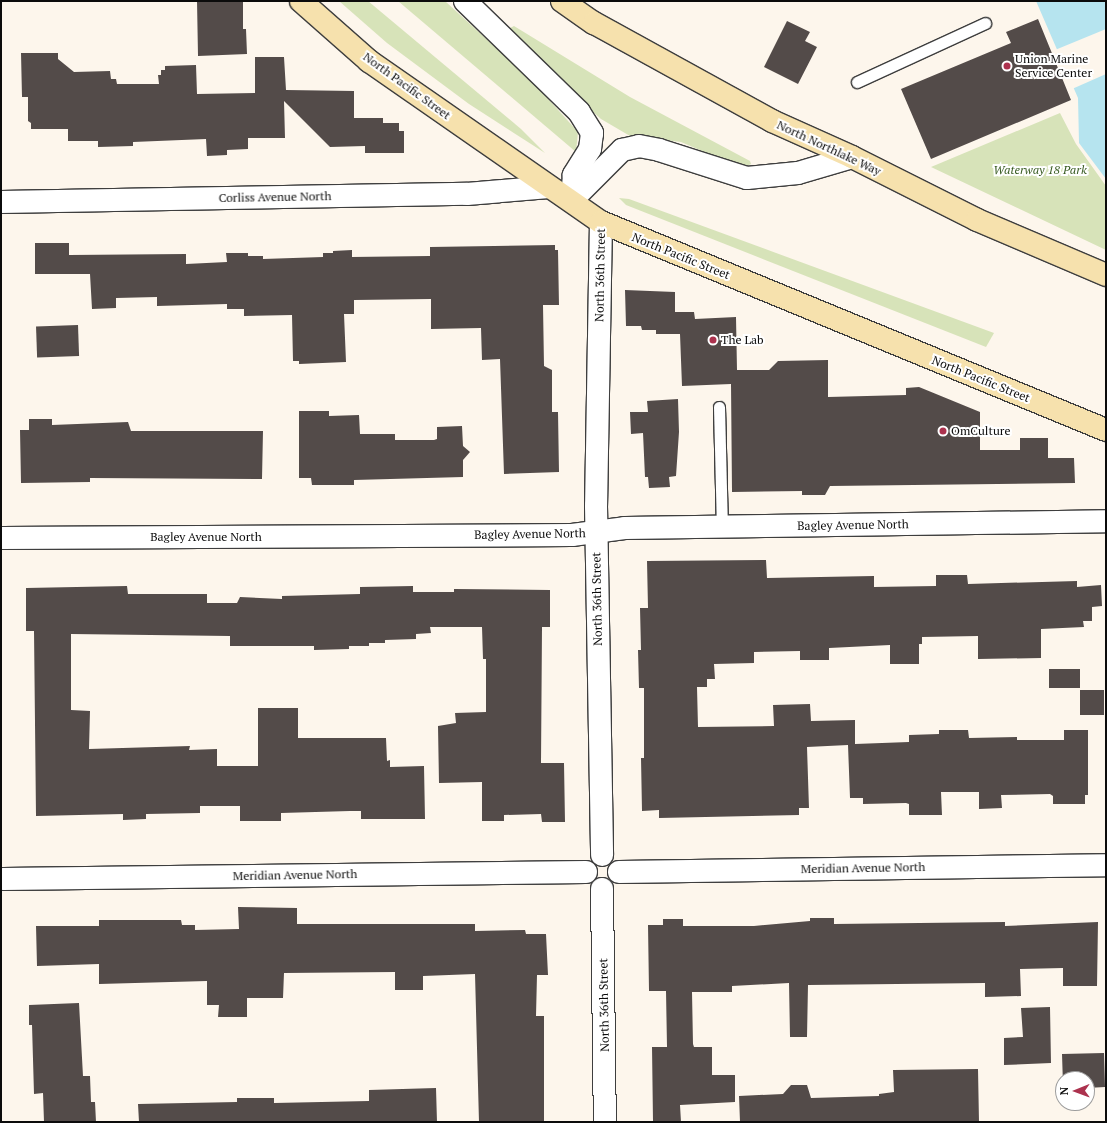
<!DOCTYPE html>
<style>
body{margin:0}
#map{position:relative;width:1107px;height:1123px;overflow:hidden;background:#fdf6ec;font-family:"PT Serif",serif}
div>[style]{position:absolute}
.green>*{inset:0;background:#d7e3b9}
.water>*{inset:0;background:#b6e4ef}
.pier>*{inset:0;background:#fdf6ec}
.building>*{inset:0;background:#534b49;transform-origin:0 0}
.roads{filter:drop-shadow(1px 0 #3e3e3e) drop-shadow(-1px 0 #3e3e3e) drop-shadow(0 1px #3e3e3e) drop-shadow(0 -1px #3e3e3e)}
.lane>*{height:11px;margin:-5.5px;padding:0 5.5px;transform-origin:5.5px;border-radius:5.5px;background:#fff}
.street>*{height:22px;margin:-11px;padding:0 11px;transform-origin:11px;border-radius:11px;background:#fff}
.secondary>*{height:22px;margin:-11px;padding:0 11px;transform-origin:11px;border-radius:11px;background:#f6e1ad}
.dots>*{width:11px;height:11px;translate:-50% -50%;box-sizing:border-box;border:2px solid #fff;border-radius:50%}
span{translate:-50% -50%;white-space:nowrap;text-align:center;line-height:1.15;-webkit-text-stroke:4px #fff;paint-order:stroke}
.poi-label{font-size:12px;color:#0b0b0b}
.left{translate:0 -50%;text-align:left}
.street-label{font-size:12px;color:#0b0b0b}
.park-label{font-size:12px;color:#395c23;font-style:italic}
.frame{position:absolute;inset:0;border:2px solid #0b0b0b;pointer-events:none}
.north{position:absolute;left:1055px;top:1071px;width:40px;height:40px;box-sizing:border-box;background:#fff;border:1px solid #9d9d9d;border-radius:50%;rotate:269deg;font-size:11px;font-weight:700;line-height:16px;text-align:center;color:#0b0b0b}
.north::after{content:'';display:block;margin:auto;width:14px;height:18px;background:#ac324e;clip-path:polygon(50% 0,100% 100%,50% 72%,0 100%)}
</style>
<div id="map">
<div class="green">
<div style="clip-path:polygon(339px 1px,368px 1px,521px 129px,545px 153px,469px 104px,387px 43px)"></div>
<div style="clip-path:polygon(398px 1px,445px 1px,532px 81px,578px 132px,576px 152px)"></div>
<div style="clip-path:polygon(514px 26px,630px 97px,750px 161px,751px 164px,742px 168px,681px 142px,630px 136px,601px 119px,507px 35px,508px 29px)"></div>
<div style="clip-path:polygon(1060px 113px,1076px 144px,1106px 186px,1106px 250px,931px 167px)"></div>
<div style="clip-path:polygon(619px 198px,629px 199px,994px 333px,986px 347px,626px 205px)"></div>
</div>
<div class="water">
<div style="clip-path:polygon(1036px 1px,1106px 1px,1106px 179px,1079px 143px,1078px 98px)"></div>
</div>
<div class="pier">
<div style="clip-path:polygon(1106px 29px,1106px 74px,1072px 89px,1055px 50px)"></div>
</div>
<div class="building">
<div style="clip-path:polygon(197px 1px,243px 1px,243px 29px,246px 29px,247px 54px,198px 56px)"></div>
<div style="clip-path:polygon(1038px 19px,1071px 100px,931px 159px,901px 89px,1011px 43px,1006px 32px)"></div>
<div style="clip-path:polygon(787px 21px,810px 32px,805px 41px,817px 47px,798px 84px,764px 67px)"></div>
<div style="clip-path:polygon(21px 53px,58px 53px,58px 59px,74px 72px,110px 71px,111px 79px,116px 79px,117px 84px,159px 84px,158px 75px,161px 75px,161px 70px,165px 70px,165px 66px,196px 65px,197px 94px,255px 93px,255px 57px,284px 57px,286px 90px,354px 91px,354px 118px,383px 118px,383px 123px,399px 123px,399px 131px,404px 131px,404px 153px,365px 153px,365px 146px,330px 147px,284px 101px,285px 138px,248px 138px,248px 149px,227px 150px,227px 155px,207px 156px,206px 139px,133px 142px,133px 146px,98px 147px,98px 141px,68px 141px,68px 129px,31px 129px,31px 123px,28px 121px,28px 97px,22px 97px)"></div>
<div style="clip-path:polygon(35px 243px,69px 243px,69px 255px,186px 254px,186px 264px,227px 262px,226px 253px,248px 253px,248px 256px,263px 256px,263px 259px,323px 257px,323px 253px,333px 253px,333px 251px,352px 250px,352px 257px,430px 256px,430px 247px,555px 245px,555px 250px,558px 250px,559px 305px,543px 305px,544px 366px,552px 370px,552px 412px,558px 412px,559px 472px,504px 474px,500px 359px,482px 360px,481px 328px,431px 329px,431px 299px,354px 300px,354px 314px,344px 314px,346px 362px,299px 364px,299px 361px,293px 361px,292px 315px,244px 316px,244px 309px,227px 309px,227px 304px,157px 306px,157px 297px,116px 298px,116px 308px,92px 309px,90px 274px,35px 274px)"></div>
<div style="clip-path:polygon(625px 290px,675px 292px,675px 312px,694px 312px,695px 319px,736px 317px,737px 370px,769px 370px,778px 361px,828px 360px,828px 397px,906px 395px,906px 388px,919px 387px,980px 412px,980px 450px,1020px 450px,1020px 438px,1048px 438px,1048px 458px,1074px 458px,1075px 483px,830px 486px,825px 495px,802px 495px,802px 491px,732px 492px,731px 384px,682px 386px,680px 334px,656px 334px,656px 330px,642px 330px,641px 326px,626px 326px)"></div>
<div style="left:78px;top:325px;width:31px;height:42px;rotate:88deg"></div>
<div style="clip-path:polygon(678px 399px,679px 432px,676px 476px,669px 477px,670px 487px,649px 488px,648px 477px,645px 477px,643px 433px,631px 434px,630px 412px,648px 412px,647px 401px)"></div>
<div style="clip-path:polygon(299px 411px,329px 411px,329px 416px,359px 415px,360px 434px,395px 434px,395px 440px,434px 440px,437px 439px,437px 427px,462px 426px,463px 446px,470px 452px,463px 460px,463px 477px,354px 480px,354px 485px,312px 485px,311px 478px,299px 478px)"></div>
<div style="clip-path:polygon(29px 419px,52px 419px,52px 425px,128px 422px,131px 431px,263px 431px,262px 479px,90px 478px,90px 482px,21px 483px,20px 430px,29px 430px)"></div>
<div style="clip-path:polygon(766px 560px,767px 578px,874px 576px,874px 587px,936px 586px,936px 575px,967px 575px,968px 584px,1077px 581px,1077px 587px,1101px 585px,1102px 606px,1092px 607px,1092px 621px,1083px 621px,1084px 627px,1041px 629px,1041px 658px,978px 659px,978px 636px,922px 637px,922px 644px,919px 644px,919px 664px,890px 664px,890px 645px,829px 648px,829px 660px,800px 660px,800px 651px,754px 652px,754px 663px,714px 664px,715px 679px,707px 679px,707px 687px,697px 687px,698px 727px,774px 726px,773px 705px,810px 704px,811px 721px,855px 720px,855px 744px,909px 742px,909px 735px,939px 734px,939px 730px,968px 730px,969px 738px,1017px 737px,1017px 740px,1064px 740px,1064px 730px,1088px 730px,1088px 795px,1085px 795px,1085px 804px,1053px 804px,1053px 796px,1050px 794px,1001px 795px,1002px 808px,979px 809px,979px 792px,941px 792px,942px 815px,909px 815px,909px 804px,906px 803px,863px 804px,863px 798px,850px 798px,848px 745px,807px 747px,809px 808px,799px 808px,799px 815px,659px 818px,659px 810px,642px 811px,641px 758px,644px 758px,644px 688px,639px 688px,638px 650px,641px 650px,640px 608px,648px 608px,647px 561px)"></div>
<div style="clip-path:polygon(127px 586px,128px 594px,207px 594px,207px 603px,237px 603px,240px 597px,282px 599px,282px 596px,360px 594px,360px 587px,413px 586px,413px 592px,454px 592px,454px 589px,550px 590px,550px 627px,542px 627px,541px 763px,564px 763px,565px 822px,542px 822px,541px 814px,504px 815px,504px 821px,482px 821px,482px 782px,439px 783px,438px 726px,456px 723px,455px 713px,486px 712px,486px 659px,483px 659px,482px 627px,430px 627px,431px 633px,416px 634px,416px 639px,385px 640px,385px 643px,369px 643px,369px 646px,349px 646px,349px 649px,314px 650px,314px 646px,230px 646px,230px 636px,71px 634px,71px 710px,90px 711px,89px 749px,190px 746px,189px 750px,217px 749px,217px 766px,258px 766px,258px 708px,298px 708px,298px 738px,386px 738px,387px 761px,390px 760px,390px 767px,424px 766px,425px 819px,361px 819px,361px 811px,350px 811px,281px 813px,281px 821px,240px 821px,240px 806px,200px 806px,200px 813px,146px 814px,146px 819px,123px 820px,123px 814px,36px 816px,34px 631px,26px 631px,26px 588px)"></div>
<div style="left:1049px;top:669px;width:31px;height:19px"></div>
<div style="left:1080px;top:690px;width:24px;height:25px"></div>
<div style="clip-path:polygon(238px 907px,297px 908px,297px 924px,475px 924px,475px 931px,525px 930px,526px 934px,546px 934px,548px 975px,537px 975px,536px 1016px,544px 1016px,544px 1122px,479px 1122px,475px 974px,423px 976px,423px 990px,395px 990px,395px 972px,284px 973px,283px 998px,247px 998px,247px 1017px,218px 1017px,219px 1005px,207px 1005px,207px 981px,99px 984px,99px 964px,37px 966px,36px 926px,99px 926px,99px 920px,181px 920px,182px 925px,195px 925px,195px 930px,239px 929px)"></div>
<div style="clip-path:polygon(810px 918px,834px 918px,834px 924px,1005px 922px,1005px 926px,1098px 922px,1097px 986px,1063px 986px,1063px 968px,1020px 969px,1021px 996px,985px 997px,985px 983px,808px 985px,807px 1037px,790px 1037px,789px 983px,732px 986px,732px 992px,692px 992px,693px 1044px,694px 1047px,712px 1047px,712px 1075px,735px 1075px,735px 1102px,680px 1105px,681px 1122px,653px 1122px,652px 1047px,667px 1047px,666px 991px,649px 991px,648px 925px,663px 925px,663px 919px,683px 919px,683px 926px,754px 926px,810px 921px)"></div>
<div style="clip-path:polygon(79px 1003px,83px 1076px,90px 1076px,91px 1102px,95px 1102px,96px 1122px,44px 1122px,43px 1093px,34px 1094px,32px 1025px,29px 1025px,29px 1005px)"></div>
<div style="clip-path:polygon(1050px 1007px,1051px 1063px,1004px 1065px,1004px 1038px,1023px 1037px,1021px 1008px)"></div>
<div style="clip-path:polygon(1104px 1053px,1105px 1087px,1087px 1088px,1087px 1079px,1063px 1079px,1063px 1085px,1062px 1054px)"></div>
<div style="clip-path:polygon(978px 1069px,979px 1122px,740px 1122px,739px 1096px,783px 1094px,791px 1085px,807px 1085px,811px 1098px,879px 1096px,879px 1094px,894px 1092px,893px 1070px)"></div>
<div style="clip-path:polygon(436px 1088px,437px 1122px,139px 1122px,138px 1104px,237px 1102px,237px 1098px,274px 1098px,274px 1103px,369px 1101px,369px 1090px)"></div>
</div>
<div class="roads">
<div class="lane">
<div style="left:857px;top:82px;width:141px;rotate:-24.7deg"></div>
<div style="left:719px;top:407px;width:120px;rotate:88.6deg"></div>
</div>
<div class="street">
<div style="left:465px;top:1px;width:159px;rotate:44.2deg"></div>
<div style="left:579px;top:112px;width:25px;rotate:58deg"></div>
<div style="left:592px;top:133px;width:16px;rotate:97deg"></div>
<div style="left:590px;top:149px;width:31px;rotate:122deg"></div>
<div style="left:574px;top:175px;width:25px;rotate:95deg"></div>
<div style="left:572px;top:200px;width:71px;rotate:-45deg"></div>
<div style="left:622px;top:150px;width:17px;rotate:-13deg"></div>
<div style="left:639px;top:146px;width:20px;rotate:11deg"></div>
<div style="left:659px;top:150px;width:92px;rotate:17.7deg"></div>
<div style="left:747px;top:178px;width:51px;rotate:-5.6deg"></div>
<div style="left:798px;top:173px;width:56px;rotate:-16.5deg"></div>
<div style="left:1px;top:202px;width:466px;rotate:-1deg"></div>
<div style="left:467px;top:194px;width:82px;rotate:-4.9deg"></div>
<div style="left:601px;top:222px;width:284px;rotate:91deg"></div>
<div style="left:596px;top:506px;width:349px;rotate:89deg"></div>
<div style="left:1px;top:538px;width:571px;rotate:-0.3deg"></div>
<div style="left:572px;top:535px;width:53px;rotate:-7.5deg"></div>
<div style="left:625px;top:528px;width:481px;rotate:-0.8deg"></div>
<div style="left:619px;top:872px;width:487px;rotate:-0.8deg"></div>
<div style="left:3px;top:879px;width:583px;rotate:-0.69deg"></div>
<div style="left:602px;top:889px;width:233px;rotate:89.3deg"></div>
</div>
<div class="secondary">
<div style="left:301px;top:1px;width:91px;rotate:41.4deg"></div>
<div style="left:369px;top:61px;width:282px;rotate:34.8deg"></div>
<div style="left:601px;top:222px;width:546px;rotate:22.39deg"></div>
<div style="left:562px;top:1px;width:39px;rotate:35deg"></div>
<div style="left:594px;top:23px;width:203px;rotate:28.8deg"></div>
<div style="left:772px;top:121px;width:88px;rotate:24.2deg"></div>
<div style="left:852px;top:157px;width:140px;rotate:26.7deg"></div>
<div style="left:977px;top:220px;width:140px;rotate:23.1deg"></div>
</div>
</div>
<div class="dots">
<div style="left:1007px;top:66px;background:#ac324e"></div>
<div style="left:713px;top:340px;background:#ac324e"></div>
<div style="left:943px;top:431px;background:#ac324e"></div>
</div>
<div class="poi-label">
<span class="left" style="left:1015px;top:66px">Union Marine<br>Service Center</span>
<span class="left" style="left:721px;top:340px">The Lab</span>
<span class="left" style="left:951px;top:431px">OmCulture</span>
</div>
<div class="street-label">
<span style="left:407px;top:86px;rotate:36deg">North Pacific Street</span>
<span style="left:829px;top:148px;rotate:25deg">North Northlake Way</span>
<span style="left:275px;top:197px;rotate:-1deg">Corliss Avenue North</span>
<span style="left:681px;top:256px;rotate:22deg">North Pacific Street</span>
<span style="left:600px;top:275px;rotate:-89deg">North 36th Street</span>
<span style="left:981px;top:379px;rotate:22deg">North Pacific Street</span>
<span style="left:853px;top:525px;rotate:-1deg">Bagley Avenue North</span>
<span style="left:530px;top:534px;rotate:-1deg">Bagley Avenue North</span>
<span style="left:206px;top:537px">Bagley Avenue North</span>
<span style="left:597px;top:599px;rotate:-91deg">North 36th Street</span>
<span style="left:863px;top:868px;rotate:-1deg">Meridian Avenue North</span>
<span style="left:295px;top:875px;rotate:-1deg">Meridian Avenue North</span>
<span style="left:604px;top:1005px;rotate:-91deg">North 36th Street</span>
</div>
<div class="park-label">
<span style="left:1040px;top:170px">Waterway 18 Park</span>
</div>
<div class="frame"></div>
<div class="north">N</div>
</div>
